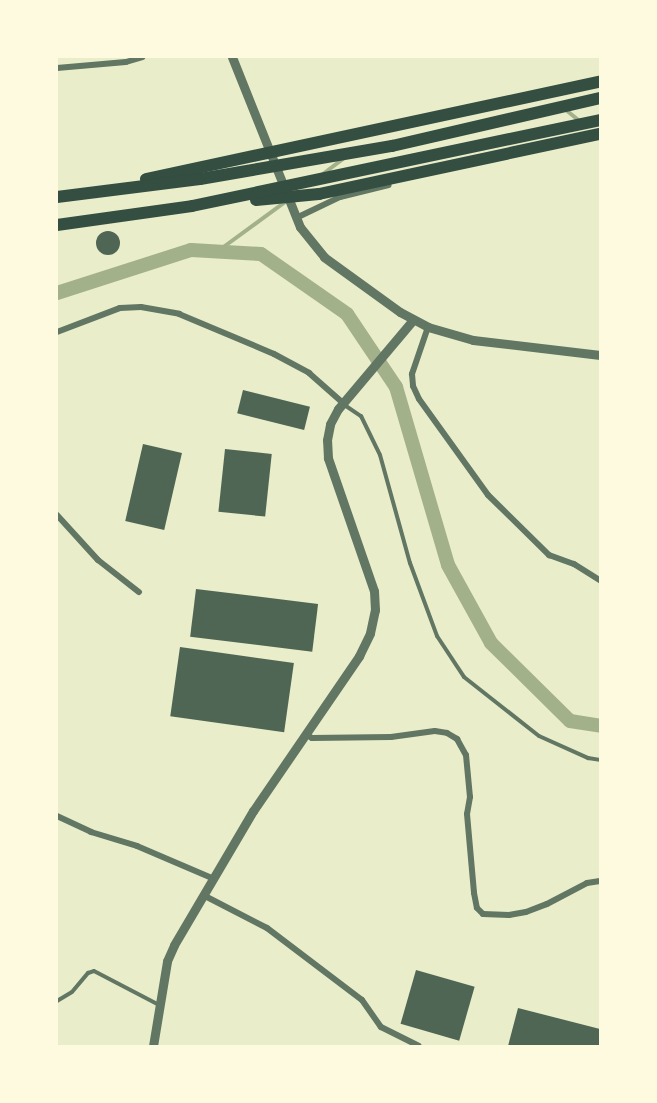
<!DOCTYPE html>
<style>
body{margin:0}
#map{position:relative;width:657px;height:1103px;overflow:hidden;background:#e9edc9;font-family:"Fira Sans Condensed",sans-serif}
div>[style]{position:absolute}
.stream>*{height:4px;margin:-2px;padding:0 2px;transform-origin:2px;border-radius:2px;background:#a3b18a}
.canal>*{height:14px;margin:-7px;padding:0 7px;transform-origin:7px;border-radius:7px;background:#a3b18a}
.building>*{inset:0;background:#4f6655;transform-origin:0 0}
.round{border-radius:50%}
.service>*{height:4px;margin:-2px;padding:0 2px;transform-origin:2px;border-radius:2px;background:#617663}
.minor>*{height:6px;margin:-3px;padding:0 3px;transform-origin:3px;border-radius:3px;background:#617663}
.tertiary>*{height:9px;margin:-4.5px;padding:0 4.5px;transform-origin:4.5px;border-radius:4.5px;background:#617663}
.motorway>*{height:12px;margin:-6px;padding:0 6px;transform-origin:6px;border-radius:6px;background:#344e41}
span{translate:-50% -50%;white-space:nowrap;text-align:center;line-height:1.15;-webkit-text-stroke:5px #fefae0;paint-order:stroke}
.frame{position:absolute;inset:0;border:58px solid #fefae0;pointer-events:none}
</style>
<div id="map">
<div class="stream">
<div style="left:566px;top:110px;width:19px;rotate:39deg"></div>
<div style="left:323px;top:174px;width:25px;rotate:-37deg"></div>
<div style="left:218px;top:251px;width:87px;rotate:-36.1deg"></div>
</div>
<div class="canal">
<div style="left:57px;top:293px;width:141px;rotate:-17.8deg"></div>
<div style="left:191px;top:250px;width:70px;rotate:3.3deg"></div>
<div style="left:261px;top:254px;width:105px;rotate:34.9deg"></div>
<div style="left:347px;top:314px;width:88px;rotate:56.1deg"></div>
<div style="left:396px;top:387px;width:185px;rotate:73.7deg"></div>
<div style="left:448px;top:565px;width:89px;rotate:61.1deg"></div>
<div style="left:491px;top:643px;width:111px;rotate:44.6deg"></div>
<div style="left:570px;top:721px;width:30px;rotate:9deg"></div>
</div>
<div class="building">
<div class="round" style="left:96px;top:231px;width:24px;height:24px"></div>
<div style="left:243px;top:390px;width:69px;height:24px;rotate:14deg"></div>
<div style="left:143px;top:444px;width:40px;height:79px;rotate:13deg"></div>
<div style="left:225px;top:449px;width:47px;height:63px;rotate:6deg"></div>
<div style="left:196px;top:589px;width:123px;height:48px;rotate:7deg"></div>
<div style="left:180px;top:647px;width:115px;height:70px;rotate:8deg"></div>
<div style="left:416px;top:970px;width:61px;height:56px;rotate:16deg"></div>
<div style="clip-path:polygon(518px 1008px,600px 1029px,600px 1046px,508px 1046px)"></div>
</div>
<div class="service">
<div style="left:343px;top:404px;width:22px;rotate:34deg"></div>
<div style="left:361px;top:416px;width:43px;rotate:64deg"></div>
<div style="left:380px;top:455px;width:112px;rotate:74.5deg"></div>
<div style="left:410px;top:563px;width:78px;rotate:69.7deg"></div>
<div style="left:437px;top:636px;width:49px;rotate:56.6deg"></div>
<div style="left:464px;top:677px;width:95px;rotate:38.2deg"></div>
<div style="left:539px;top:736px;width:54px;rotate:24.2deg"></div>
<div style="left:588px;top:758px;width:12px;rotate:9deg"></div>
<div style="left:57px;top:1001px;width:17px;rotate:-31deg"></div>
<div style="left:72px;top:992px;width:25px;rotate:-50deg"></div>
<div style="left:88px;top:973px;width:6px;rotate:-18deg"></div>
<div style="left:94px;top:971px;width:73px;rotate:27.6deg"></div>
</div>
<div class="minor">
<div style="left:57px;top:68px;width:69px;rotate:-5deg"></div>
<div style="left:126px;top:62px;width:17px;rotate:-17deg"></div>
<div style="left:296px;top:218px;width:49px;rotate:-25.5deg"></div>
<div style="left:340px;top:197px;width:50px;rotate:-13.8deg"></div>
<div style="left:428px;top:327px;width:50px;rotate:108.8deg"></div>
<div style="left:412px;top:374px;width:12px;rotate:85deg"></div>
<div style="left:413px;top:386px;width:14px;rotate:65deg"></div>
<div style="left:419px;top:399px;width:118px;rotate:54.3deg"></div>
<div style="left:488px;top:495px;width:86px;rotate:44.5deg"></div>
<div style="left:549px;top:555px;width:27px;rotate:20deg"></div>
<div style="left:574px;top:564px;width:31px;rotate:32deg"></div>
<div style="left:57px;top:332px;width:67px;rotate:-20.9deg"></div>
<div style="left:120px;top:308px;width:21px;rotate:-3deg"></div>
<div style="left:141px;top:307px;width:39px;rotate:10deg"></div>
<div style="left:179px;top:314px;width:103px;rotate:22.8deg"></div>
<div style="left:274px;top:354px;width:40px;rotate:28deg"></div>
<div style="left:309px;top:373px;width:45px;rotate:41.4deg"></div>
<div style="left:57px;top:515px;width:61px;rotate:47.7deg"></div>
<div style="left:98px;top:560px;width:52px;rotate:38deg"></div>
<div style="left:306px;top:734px;width:7px;rotate:34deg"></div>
<div style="left:312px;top:738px;width:79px;rotate:-0.7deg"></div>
<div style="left:391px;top:737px;width:44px;rotate:-7.8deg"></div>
<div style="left:435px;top:731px;width:12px;rotate:9deg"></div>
<div style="left:447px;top:733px;width:12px;rotate:31deg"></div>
<div style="left:457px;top:739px;width:18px;rotate:61deg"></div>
<div style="left:466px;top:755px;width:42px;rotate:84.6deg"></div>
<div style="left:470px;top:797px;width:17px;rotate:100deg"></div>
<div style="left:467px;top:814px;width:79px;rotate:84.9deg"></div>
<div style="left:474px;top:893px;width:15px;rotate:79deg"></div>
<div style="left:477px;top:908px;width:8px;rotate:45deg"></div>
<div style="left:483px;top:914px;width:26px;rotate:2deg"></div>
<div style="left:509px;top:915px;width:17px;rotate:-10deg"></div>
<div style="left:526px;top:912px;width:22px;rotate:-21deg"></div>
<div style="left:547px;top:904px;width:45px;rotate:-27.7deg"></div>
<div style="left:587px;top:883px;width:13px;rotate:-9deg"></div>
<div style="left:57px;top:816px;width:38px;rotate:25deg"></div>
<div style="left:91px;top:832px;width:48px;rotate:16.9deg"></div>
<div style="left:137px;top:846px;width:82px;rotate:23.1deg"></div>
<div style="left:203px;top:895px;width:72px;rotate:27.3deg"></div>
<div style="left:267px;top:928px;width:119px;rotate:37.2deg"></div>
<div style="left:362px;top:1000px;width:33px;rotate:55deg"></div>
<div style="left:381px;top:1027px;width:42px;rotate:26.6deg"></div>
</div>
<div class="tertiary">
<div style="left:232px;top:57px;width:183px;rotate:68.2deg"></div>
<div style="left:300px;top:227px;width:38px;rotate:51deg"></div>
<div style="left:324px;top:257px;width:94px;rotate:35.9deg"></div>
<div style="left:400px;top:312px;width:32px;rotate:28deg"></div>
<div style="left:428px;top:327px;width:47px;rotate:16.1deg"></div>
<div style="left:473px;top:340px;width:128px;rotate:6.7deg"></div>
<div style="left:153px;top:1046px;width:86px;rotate:-80.6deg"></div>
<div style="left:167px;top:961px;width:17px;rotate:-66deg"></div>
<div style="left:174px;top:945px;width:156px;rotate:-59.5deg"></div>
<div style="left:253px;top:811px;width:188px;rotate:-55.6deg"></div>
<div style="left:359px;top:656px;width:25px;rotate:-64deg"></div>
<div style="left:370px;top:633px;width:24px;rotate:-78deg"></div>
<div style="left:375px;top:610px;width:19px;rotate:-93deg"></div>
<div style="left:374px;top:591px;width:141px;rotate:-109.1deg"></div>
<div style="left:328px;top:458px;width:18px;rotate:-93deg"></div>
<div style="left:327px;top:440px;width:16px;rotate:-79deg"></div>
<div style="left:330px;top:424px;width:17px;rotate:-62deg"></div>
<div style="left:338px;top:409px;width:116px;rotate:-49.9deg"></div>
</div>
<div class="motorway">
<div style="left:146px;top:179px;width:464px;rotate:-12.1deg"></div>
<div style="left:57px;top:197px;width:144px;rotate:-7.2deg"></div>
<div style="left:200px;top:179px;width:195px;rotate:-9.8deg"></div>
<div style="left:392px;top:146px;width:213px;rotate:-13deg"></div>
<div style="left:256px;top:200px;width:63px;rotate:-5.4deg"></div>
<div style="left:319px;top:194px;width:287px;rotate:-12.1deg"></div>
<div style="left:57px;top:225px;width:136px;rotate:-8deg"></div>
<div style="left:192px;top:206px;width:417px;rotate:-11.9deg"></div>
</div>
<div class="frame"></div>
</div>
